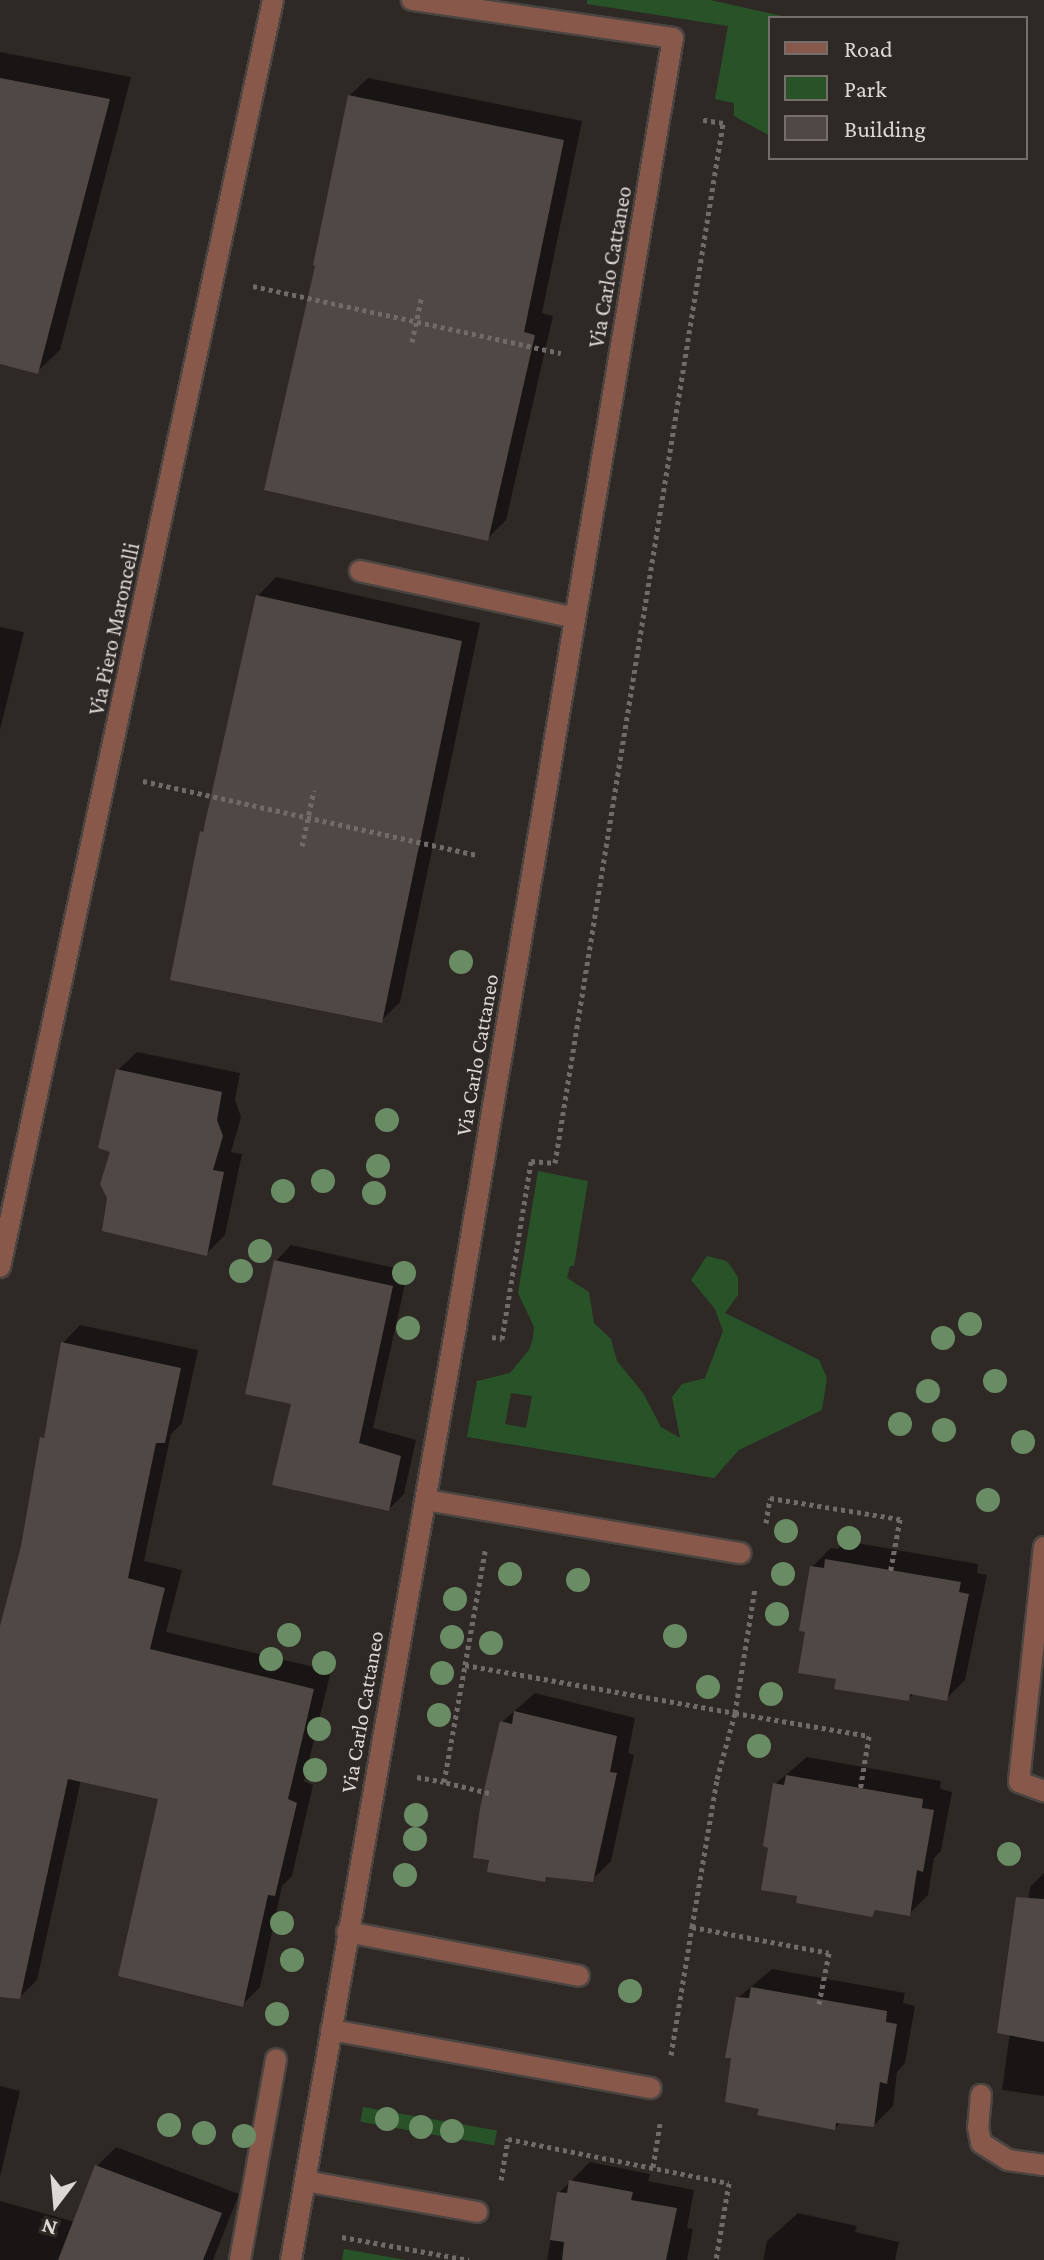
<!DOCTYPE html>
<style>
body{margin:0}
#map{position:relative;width:1044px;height:2260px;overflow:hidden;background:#2f2926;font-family:"Crimson Pro",serif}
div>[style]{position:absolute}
.green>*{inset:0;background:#285228;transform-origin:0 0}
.shadow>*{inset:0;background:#0007}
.building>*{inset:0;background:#4f4845}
.path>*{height:5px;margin-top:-2.5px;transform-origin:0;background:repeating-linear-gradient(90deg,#706b68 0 4px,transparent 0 8px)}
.roads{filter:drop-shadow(2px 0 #4b4542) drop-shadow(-2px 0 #4b4542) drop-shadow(0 2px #4b4542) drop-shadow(0 -2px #4b4542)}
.minor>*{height:20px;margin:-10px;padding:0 10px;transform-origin:10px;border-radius:10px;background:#88594b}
.trees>*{width:24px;height:24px;margin:-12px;border-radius:50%;background:#698c65}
span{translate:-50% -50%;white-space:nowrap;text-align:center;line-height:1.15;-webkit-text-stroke:7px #2f2926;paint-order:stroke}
.street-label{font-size:22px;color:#dcd8d6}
.legend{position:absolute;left:768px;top:16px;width:260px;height:144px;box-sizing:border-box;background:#2f2926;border:2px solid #746f6c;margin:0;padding:10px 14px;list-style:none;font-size:24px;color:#dcd8d6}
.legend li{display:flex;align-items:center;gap:16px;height:40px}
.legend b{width:40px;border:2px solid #746f6c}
.north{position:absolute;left:16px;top:2164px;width:80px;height:80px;-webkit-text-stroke:6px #2f2926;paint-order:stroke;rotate:196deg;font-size:22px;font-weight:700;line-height:32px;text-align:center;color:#dcd8d6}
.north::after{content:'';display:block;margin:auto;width:28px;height:36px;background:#dcd8d6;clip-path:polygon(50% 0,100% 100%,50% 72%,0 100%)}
</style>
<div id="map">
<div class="green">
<div style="clip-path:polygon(587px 0,710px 0,791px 18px,770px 18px,770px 136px,734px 116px,734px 103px,715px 99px,728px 26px,587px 4px)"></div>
<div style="clip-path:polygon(evenodd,538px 1171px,588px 1181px,574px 1266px,570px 1266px,567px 1278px,589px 1292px,594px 1323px,611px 1339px,617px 1361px,643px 1393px,661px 1427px,680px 1438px,672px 1397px,682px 1384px,705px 1378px,723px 1331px,715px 1309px,691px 1280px,707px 1256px,727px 1261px,738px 1277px,738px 1295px,725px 1313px,819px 1360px,827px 1378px,822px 1410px,739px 1450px,714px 1478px,467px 1437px,477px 1381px,510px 1373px,529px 1350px,533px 1338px,534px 1327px,518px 1293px,538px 1171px,511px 1393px,532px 1396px,526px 1428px,505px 1424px,511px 1393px)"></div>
<div style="left:363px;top:2107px;width:136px;height:15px;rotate:10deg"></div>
<div style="clip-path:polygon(344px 2249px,406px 2260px,342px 2260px)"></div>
</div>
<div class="shadow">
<div style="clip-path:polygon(0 52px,131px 77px,60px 350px,37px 372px,0 362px)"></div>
<div style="clip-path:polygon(368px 78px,582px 121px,542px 313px,553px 316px,506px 520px,487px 539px,318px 264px,349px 96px)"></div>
<div style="clip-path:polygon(276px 577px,480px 623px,400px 1002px,381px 1021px,202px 832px,206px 827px,258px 596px)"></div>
<div style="clip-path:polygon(0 627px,24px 632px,0 730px)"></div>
<div style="clip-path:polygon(137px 1052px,240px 1073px,235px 1100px,241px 1117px,231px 1152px,242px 1154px,225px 1235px,206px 1254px,113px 1150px,118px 1070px)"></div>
<div style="clip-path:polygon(291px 1245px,408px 1271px,373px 1428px,416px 1440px,404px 1494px,389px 1509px,293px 1402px,276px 1261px)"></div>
<div style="clip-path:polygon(80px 1325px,198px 1350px,182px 1423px,171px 1434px,144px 1561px,182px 1570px,166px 1632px,331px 1671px,304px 1781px,313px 1785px,292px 1876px,282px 1886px,260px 1987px,243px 2004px,161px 1798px,81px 1780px,37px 1980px,19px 1998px,0 1994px,0 1634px,23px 1546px,63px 1343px)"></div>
<div style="clip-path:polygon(845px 1541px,978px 1564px,977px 1573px,987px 1575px,965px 1680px,946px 1699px,914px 1693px,908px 1699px,838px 1677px,812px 1567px,831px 1548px,838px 1549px)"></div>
<div style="clip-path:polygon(535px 1693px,635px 1718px,628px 1753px,634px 1755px,611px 1861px,592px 1880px,549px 1875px,544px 1880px,502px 1722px)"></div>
<div style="clip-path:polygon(807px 1757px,941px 1781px,940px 1789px,952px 1792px,941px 1851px,934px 1858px,928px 1895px,909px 1914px,877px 1908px,871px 1915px,799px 1895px,771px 1846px,775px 1784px)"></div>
<div style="clip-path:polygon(1044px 1873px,1044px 2096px,1002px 2090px,1030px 1887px)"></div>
<div style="clip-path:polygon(772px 1969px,905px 1993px,903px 2003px,915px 2006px,905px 2063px,897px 2072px,893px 2106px,874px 2125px,841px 2122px,835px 2128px,761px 2107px,738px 1998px)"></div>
<div style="clip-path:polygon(0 2086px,20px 2091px,0 2177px)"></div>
<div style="clip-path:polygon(116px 2147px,239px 2194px,213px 2260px,0 2260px,0 2201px,75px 2222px,97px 2166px)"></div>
<div style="clip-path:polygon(590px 2162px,650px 2174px,648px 2181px,694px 2190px,687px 2228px,693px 2229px,687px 2260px,547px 2260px,559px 2193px)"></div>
<div style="clip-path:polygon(798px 2213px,857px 2226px,855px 2232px,899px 2242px,895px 2260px,763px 2260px,767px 2241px)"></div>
</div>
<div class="building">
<div style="clip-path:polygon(0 78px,110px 99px,38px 374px,0 364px)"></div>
<div style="clip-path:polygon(348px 95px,564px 140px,524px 332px,535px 335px,488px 541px,264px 490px,315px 266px,313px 265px)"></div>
<div style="clip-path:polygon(256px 595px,462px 641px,382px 1023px,170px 980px,200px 831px,203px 832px)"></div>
<div style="clip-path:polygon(116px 1069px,222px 1092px,217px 1120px,223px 1136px,213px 1170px,224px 1172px,207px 1256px,102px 1231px,107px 1198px,100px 1184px,110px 1152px,98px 1148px)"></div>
<div style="clip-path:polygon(274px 1260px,393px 1286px,359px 1443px,401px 1456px,389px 1511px,272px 1485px,291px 1404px,245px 1394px)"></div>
<div style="clip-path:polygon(61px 1342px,181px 1368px,165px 1443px,156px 1443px,128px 1578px,165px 1588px,150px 1649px,314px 1689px,288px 1799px,297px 1803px,275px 1896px,268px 1895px,243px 2007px,118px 1976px,158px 1799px,68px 1779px,20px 1999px,0 1997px,0 1626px,21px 1546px,40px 1437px,44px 1438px)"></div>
<div style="clip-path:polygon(825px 1559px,961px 1582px,959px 1592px,969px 1594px,947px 1701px,910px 1694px,909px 1701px,834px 1689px,836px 1679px,798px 1673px,805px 1632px,799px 1631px,810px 1566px,824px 1568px)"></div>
<div style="clip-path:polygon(514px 1711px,617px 1736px,610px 1772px,617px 1773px,593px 1882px,546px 1877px,545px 1882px,487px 1872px,489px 1860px,473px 1858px,480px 1808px,500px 1721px,512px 1724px)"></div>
<div style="clip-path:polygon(786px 1775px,923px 1799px,922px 1808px,934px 1810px,923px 1872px,917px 1870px,910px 1916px,875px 1910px,872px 1917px,796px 1903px,797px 1896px,761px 1890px,768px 1848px,763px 1846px,773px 1783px,784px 1785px)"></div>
<div style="clip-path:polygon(1016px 1897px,1044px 1899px,1044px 2042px,997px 2033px)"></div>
<div style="clip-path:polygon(751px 1987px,887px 2011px,886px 2022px,897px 2024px,887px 2084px,880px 2082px,874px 2127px,836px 2123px,835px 2130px,757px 2115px,759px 2109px,725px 2102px,731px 2058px,725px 2058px,736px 1997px,749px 1998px)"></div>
<div style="clip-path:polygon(95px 2165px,222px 2213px,203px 2260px,58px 2260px)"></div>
<div style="clip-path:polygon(569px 2180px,633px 2192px,631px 2200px,677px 2208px,666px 2260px,562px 2260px,564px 2242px,550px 2240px,557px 2192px,567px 2193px)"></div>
</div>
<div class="path">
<div style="left:253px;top:286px;width:315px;rotate:12.3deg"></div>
<div style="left:412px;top:342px;width:48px;rotate:-78deg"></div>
<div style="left:143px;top:781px;width:343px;rotate:12.5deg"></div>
<div style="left:302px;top:846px;width:57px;rotate:-77.9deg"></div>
<div style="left:492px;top:1337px;width:10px;rotate:11deg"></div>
<div style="left:502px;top:1339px;width:180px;rotate:-80.7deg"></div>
<div style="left:531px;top:1161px;width:24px;rotate:5deg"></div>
<div style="left:555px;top:1163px;width:1053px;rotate:-80.82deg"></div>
<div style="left:723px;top:123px;width:24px;rotate:-171deg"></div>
<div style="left:766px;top:1523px;width:25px;rotate:-81deg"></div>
<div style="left:770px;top:1498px;width:132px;rotate:9.2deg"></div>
<div style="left:900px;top:1519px;width:56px;rotate:100.3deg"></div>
<div style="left:465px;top:1665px;width:116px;rotate:-80deg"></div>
<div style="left:417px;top:1777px;width:27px;rotate:10deg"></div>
<div style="left:489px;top:1793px;width:46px;rotate:-166.3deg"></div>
<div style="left:444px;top:1782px;width:119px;rotate:-79.8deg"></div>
<div style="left:465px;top:1665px;width:274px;rotate:10.1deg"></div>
<div style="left:735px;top:1713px;width:127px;rotate:-80.9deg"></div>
<div style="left:692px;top:1927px;width:150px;rotate:-80.4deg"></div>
<div style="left:717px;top:1779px;width:68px;rotate:-74.7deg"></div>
<div style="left:735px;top:1713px;width:136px;rotate:9.7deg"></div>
<div style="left:869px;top:1736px;width:56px;rotate:99.3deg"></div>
<div style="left:671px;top:2055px;width:130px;rotate:-80.7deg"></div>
<div style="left:692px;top:1927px;width:139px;rotate:10.7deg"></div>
<div style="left:829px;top:1953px;width:52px;rotate:101.1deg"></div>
<div style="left:653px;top:2167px;width:44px;rotate:-80.8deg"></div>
<div style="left:501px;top:2180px;width:42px;rotate:-80.3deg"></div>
<div style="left:508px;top:2139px;width:225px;rotate:11.3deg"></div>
<div style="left:729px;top:2183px;width:78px;rotate:99.6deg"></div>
<div style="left:342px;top:2237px;width:129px;rotate:10.3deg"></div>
</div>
<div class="roads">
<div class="minor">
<div style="left:360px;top:571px;width:220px;rotate:12.3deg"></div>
<div style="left:0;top:1267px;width:1296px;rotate:-77.84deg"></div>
<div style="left:426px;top:1500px;width:319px;rotate:9.6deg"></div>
<div style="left:1044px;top:1547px;width:236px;rotate:96.1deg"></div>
<div style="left:1019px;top:1782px;width:27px;rotate:20deg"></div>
<div style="left:347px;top:1932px;width:236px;rotate:10.7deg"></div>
<div style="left:331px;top:2030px;width:325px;rotate:10.3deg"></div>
<div style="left:981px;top:2095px;width:32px;rotate:95deg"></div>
<div style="left:978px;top:2127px;width:16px;rotate:79deg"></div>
<div style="left:981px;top:2143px;width:32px;rotate:32deg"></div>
<div style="left:1008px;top:2160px;width:36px;rotate:8deg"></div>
<div style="left:305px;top:2181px;width:175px;rotate:10.2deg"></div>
<div style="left:240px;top:2260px;width:204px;rotate:-79.8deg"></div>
<div style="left:291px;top:2260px;width:942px;rotate:-79.98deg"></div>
<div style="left:455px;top:1332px;width:1312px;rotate:-80.44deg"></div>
<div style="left:673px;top:38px;width:264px;rotate:-171.7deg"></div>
</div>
</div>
<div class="trees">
<div style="left:461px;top:962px"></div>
<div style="left:387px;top:1120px"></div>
<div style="left:378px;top:1166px"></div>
<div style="left:323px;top:1181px"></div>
<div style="left:283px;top:1191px"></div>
<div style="left:374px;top:1193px"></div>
<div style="left:260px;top:1251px"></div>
<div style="left:241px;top:1271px"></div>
<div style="left:404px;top:1273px"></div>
<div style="left:970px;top:1324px"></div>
<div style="left:408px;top:1328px"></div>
<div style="left:943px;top:1338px"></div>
<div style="left:995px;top:1381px"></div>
<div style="left:928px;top:1391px"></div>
<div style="left:900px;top:1424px"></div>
<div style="left:944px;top:1430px"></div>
<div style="left:1023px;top:1442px"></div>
<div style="left:988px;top:1500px"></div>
<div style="left:786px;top:1531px"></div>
<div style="left:849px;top:1538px"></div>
<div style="left:510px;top:1574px"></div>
<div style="left:783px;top:1574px"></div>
<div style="left:578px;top:1580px"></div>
<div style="left:455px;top:1599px"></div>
<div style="left:777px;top:1614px"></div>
<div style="left:289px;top:1635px"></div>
<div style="left:675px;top:1636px"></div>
<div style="left:452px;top:1637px"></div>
<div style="left:491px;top:1643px"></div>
<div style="left:271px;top:1659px"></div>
<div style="left:324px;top:1663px"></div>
<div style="left:442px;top:1673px"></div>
<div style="left:708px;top:1687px"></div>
<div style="left:771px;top:1694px"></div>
<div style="left:439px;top:1715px"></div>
<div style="left:319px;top:1729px"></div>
<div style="left:759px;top:1746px"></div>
<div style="left:315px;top:1770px"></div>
<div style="left:416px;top:1815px"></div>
<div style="left:415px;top:1839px"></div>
<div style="left:1009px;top:1854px"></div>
<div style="left:405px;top:1875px"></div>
<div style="left:282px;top:1923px"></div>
<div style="left:292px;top:1960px"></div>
<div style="left:630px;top:1991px"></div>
<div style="left:277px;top:2014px"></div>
<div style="left:387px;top:2119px"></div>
<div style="left:169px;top:2125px"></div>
<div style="left:421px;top:2127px"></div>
<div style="left:452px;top:2131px"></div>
<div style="left:204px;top:2133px"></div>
<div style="left:244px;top:2136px"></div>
</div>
<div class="street-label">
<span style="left:610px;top:267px;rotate:-80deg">Via Carlo Cattaneo</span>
<span style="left:114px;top:629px;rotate:-78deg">Via Piero Maroncelli</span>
<span style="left:477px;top:1055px;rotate:-80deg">Via Carlo Cattaneo</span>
<span style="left:362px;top:1712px;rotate:-80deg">Via Carlo Cattaneo</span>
</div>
<ul class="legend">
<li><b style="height:10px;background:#88594b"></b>Road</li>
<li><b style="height:22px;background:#285228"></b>Park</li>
<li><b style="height:22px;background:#4f4845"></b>Building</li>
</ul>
<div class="north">N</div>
</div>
